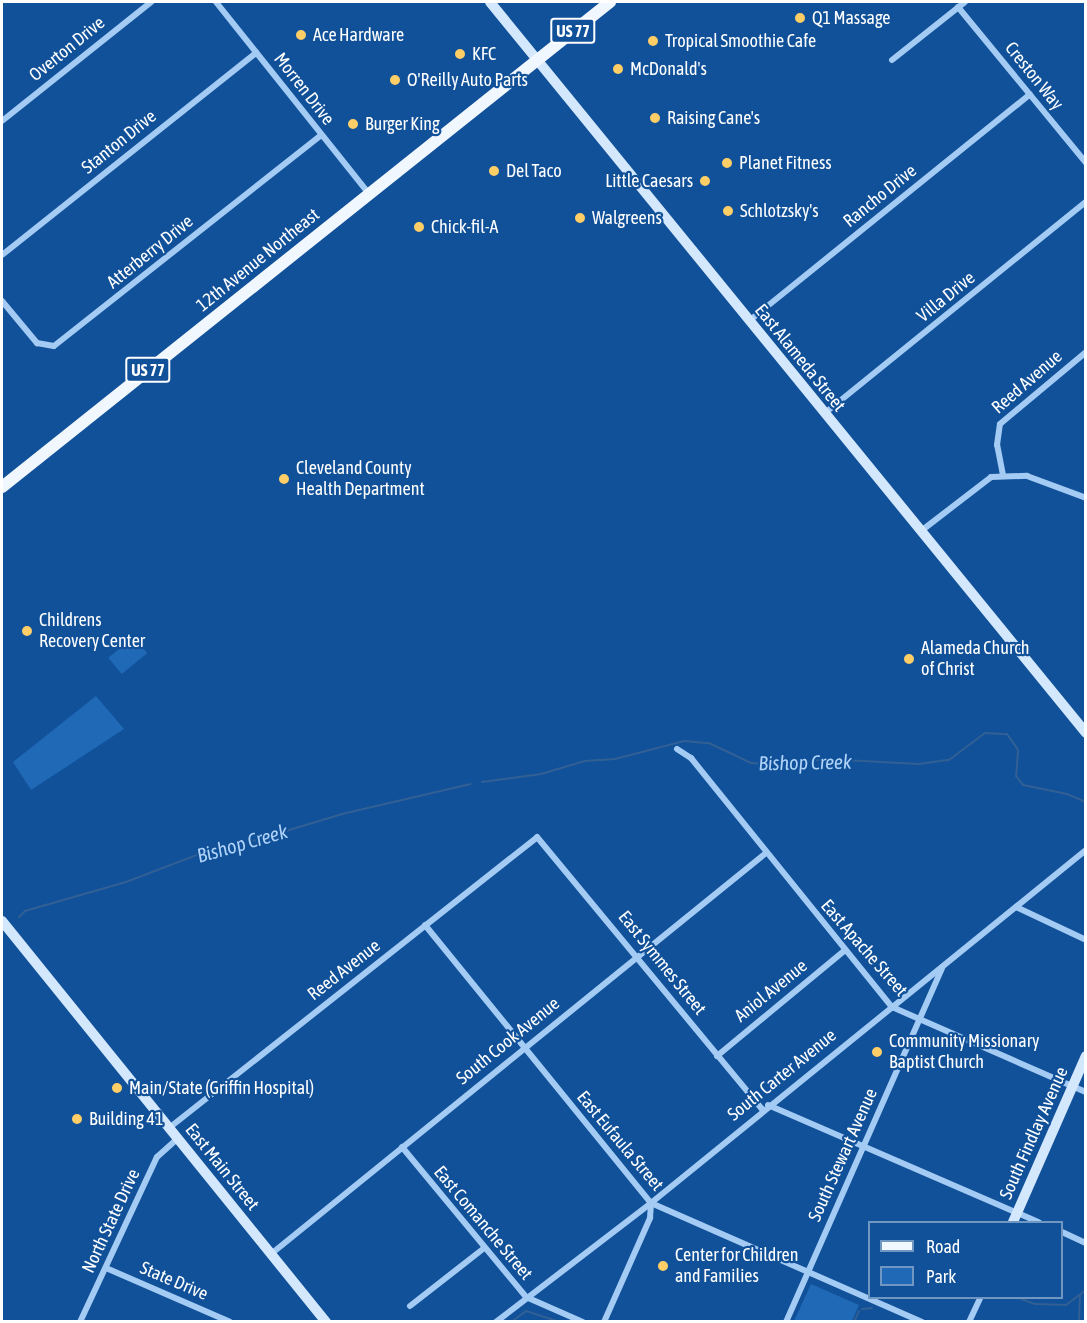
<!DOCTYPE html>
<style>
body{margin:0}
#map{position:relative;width:1087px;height:1323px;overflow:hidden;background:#115199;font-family:"Asap Condensed",sans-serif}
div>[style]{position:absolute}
.green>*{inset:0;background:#2069b7;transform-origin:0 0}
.stream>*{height:2px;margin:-1px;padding:0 1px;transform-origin:1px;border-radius:1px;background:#326095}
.street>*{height:6px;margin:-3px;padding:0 3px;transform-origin:3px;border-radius:3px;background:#a4cbf4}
.secondary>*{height:10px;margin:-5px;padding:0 5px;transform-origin:5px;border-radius:5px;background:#d3e7fd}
.primary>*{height:12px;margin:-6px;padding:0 6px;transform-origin:6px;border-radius:6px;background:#f1f7ff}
.dots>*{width:16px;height:16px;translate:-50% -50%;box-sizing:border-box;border:3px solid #115199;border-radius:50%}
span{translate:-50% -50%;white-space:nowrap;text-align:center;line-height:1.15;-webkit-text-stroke:4.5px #115199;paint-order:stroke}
.shield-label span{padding:2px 4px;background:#115199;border:2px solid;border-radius:4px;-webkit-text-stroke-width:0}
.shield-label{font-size:16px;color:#fff;font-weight:700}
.poi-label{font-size:18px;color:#fff}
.left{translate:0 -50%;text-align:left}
.right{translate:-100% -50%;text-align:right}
.street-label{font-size:18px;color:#fff}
.water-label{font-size:20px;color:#b0d4fa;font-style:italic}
.frame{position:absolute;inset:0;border:3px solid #fff;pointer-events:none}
.legend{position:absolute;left:868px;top:1221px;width:195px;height:78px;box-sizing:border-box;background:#115199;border:2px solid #7097c2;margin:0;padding:8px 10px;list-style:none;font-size:18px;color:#fff}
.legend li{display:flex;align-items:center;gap:12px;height:30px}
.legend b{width:30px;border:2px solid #7097c2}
</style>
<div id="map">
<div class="green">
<div style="left:134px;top:637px;width:21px;height:33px;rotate:51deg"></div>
<div style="clip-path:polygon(96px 696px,124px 729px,31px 790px,13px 762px)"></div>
<div style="clip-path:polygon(811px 1284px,859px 1305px,852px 1321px,794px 1321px)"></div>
</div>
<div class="stream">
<div style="left:482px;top:782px;width:60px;rotate:-7.7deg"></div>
<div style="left:541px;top:774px;width:46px;rotate:-16.5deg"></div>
<div style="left:585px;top:761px;width:30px;rotate:-4deg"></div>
<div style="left:615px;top:759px;width:71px;rotate:-14.6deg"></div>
<div style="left:684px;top:741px;width:25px;rotate:5deg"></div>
<div style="left:709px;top:743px;width:47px;rotate:25.5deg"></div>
<div style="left:751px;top:763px;width:30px;rotate:4deg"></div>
<div style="left:781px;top:765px;width:44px;rotate:-7.8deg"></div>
<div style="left:825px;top:759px;width:94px;rotate:3deg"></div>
<div style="left:919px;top:764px;width:30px;rotate:-8deg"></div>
<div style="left:949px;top:760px;width:45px;rotate:-36.9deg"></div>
<div style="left:985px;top:733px;width:22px;rotate:3deg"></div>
<div style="left:1007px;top:734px;width:19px;rotate:55deg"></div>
<div style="left:1018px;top:750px;width:26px;rotate:94deg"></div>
<div style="left:1016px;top:776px;width:11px;rotate:52deg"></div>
<div style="left:1023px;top:785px;width:45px;rotate:11.6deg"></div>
<div style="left:1067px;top:794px;width:21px;rotate:23deg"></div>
<div style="left:19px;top:917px;width:8px;rotate:-45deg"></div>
<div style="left:25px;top:911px;width:105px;rotate:-16deg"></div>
<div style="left:126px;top:882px;width:81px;rotate:-20.9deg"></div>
<div style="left:202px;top:853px;width:11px"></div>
<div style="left:213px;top:853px;width:135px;rotate:-16.8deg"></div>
<div style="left:342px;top:814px;width:132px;rotate:-13.1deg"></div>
<div style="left:1019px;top:1298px;width:17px;rotate:21deg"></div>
<div style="left:1035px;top:1304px;width:31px;rotate:2deg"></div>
<div style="left:1066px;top:1305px;width:25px;rotate:-37deg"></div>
<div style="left:862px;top:1309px;width:10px;rotate:-6deg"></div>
<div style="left:511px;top:1322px;width:19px;rotate:-36deg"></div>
<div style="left:526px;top:1311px;width:36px;rotate:18deg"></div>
<div style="left:854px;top:1322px;width:12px;rotate:-66deg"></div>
<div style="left:1079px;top:1322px;width:27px;rotate:-88deg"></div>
</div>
<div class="street">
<div style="left:216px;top:2px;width:246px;rotate:51.4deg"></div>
<div style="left:958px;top:7px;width:202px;rotate:50.6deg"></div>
<div style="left:892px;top:60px;width:93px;rotate:-38.5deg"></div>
<div style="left:2px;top:121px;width:191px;rotate:-38.6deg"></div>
<div style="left:2px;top:255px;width:325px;rotate:-38.5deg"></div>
<div style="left:2px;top:301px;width:55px;rotate:50.2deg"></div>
<div style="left:37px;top:343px;width:17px;rotate:10deg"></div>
<div style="left:54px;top:346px;width:340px;rotate:-38.3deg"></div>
<div style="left:749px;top:321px;width:361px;rotate:-38.9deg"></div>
<div style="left:825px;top:413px;width:336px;rotate:-39deg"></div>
<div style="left:1003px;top:475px;width:31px;rotate:-101deg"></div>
<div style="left:997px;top:445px;width:21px;rotate:-82deg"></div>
<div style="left:1000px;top:424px;width:112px;rotate:-39.9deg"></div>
<div style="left:921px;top:531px;width:88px;rotate:-37.6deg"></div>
<div style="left:991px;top:477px;width:36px;rotate:-2deg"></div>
<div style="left:1027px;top:476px;width:63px;rotate:20.4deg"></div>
<div style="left:677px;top:749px;width:17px;rotate:33deg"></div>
<div style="left:691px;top:758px;width:320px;rotate:51.1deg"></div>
<div style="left:892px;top:1007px;width:212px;rotate:23.7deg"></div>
<div style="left:1016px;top:907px;width:77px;rotate:25.2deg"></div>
<div style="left:425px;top:925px;width:358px;rotate:50.9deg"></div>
<div style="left:651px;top:1203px;width:296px;rotate:23.7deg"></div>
<div style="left:717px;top:1056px;width:165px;rotate:-39.6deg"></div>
<div style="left:768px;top:1105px;width:295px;rotate:23.4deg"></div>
<div style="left:169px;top:1128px;width:469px;rotate:-38.3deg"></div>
<div style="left:537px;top:837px;width:353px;rotate:50.4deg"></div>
<div style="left:402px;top:1147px;width:195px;rotate:50.4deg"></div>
<div style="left:526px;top:1297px;width:62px;rotate:23.7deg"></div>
<div style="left:1062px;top:1232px;width:26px;rotate:25deg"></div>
<div style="left:271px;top:1254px;width:637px;rotate:-39.01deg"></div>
<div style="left:106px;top:1268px;width:135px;rotate:23.5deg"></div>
<div style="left:410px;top:1306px;width:93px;rotate:-38deg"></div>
<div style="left:80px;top:1322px;width:182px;rotate:-65deg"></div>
<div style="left:157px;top:1157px;width:27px;rotate:-42deg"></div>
<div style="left:496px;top:1322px;width:195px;rotate:-37.5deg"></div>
<div style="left:651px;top:1203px;width:560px;rotate:-39.06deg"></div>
<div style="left:604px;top:1322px;width:114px;rotate:-66.1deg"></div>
<div style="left:650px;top:1218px;width:15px;rotate:-86deg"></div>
<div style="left:786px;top:1322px;width:387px;rotate:-66.2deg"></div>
<div style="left:969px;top:1322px;width:26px;rotate:-65deg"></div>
</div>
<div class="secondary">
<div style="left:490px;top:2px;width:943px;rotate:50.81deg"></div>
<div style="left:2px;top:921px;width:516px;rotate:51.06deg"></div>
<div style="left:1013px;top:1222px;width:181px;rotate:-66.3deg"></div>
</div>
<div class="primary">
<div style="left:2px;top:487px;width:778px;rotate:-38.58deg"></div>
</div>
<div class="dots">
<div style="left:800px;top:18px;background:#ffce67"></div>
<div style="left:301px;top:35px;background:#ffce67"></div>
<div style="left:653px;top:41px;background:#ffce67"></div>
<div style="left:460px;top:54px;background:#ffce67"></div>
<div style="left:618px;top:69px;background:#ffce67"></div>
<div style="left:395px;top:80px;background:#ffce67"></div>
<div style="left:655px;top:118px;background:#ffce67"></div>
<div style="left:353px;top:124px;background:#ffce67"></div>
<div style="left:727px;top:163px;background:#ffce67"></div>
<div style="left:494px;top:171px;background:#ffce67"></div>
<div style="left:705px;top:181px;background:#ffce67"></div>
<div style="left:728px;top:211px;background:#ffce67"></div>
<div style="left:580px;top:218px;background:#ffce67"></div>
<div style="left:419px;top:227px;background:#ffce67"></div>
<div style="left:284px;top:479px;background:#ffce67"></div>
<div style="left:27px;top:631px;background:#ffce67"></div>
<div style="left:909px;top:659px;background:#ffce67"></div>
<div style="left:877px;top:1052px;background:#ffce67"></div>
<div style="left:117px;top:1088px;background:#ffce67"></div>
<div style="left:77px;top:1119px;background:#ffce67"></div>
<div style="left:663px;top:1266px;background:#ffce67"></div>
</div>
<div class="shield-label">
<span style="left:573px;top:31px">US 77</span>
<span style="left:148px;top:370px">US 77</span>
</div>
<div class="poi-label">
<span class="left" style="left:812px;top:18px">Q1 Massage</span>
<span class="left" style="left:313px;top:35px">Ace Hardware</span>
<span class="left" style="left:665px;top:41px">Tropical Smoothie Cafe</span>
<span class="left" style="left:472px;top:54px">KFC</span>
<span class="left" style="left:630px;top:69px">McDonald's</span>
<span class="left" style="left:407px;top:80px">O'Reilly Auto Parts</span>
<span class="left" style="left:667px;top:118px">Raising Cane's</span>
<span class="left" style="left:365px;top:124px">Burger King</span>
<span class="left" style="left:739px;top:163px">Planet Fitness</span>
<span class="left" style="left:506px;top:171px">Del Taco</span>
<span class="right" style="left:693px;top:181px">Little Caesars</span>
<span class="left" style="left:740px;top:211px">Schlotzsky's</span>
<span class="left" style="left:592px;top:218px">Walgreens</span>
<span class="left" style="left:431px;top:227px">Chick-fil-A</span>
<span class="left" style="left:296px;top:479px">Cleveland County<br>Health Department</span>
<span class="left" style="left:39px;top:631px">Childrens<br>Recovery Center</span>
<span class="left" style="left:921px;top:659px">Alameda Church<br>of Christ</span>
<span class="left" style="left:889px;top:1052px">Community Missionary<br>Baptist Church</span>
<span class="left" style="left:129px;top:1088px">Main/State (Griffin Hospital)</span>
<span class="left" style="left:89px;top:1119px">Building 41</span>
<span class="left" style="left:675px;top:1266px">Center for Children<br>and Families</span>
</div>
<div class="street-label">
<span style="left:67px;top:49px;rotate:-39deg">Overton Drive</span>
<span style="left:1034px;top:76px;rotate:51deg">Creston Way</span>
<span style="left:304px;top:89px;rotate:52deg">Morren Drive</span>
<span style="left:119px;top:142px;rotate:-39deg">Stanton Drive</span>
<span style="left:880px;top:196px;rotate:-39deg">Rancho Drive</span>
<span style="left:150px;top:252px;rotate:-39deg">Atterberry Drive</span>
<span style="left:258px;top:260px;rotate:-39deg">12th Avenue Northeast</span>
<span style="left:946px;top:297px;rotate:-39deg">Villa Drive</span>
<span style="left:800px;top:358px;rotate:51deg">East Alameda Street</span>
<span style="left:1027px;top:382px;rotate:-41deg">Reed Avenue</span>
<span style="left:864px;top:948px;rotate:49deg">East Apache Street</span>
<span style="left:662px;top:963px;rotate:51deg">East Symmes Street</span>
<span style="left:344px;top:970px;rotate:-38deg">Reed Avenue</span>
<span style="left:771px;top:991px;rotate:-39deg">Aniol Avenue</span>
<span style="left:508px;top:1041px;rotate:-39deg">South Cook Avenue</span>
<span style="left:782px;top:1075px;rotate:-39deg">South Carter Avenue</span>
<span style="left:1034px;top:1133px;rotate:-66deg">South Findlay Avenue</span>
<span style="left:620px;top:1141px;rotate:50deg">East Eufaula Street</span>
<span style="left:843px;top:1155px;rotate:-66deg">South Stewart Avenue</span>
<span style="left:222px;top:1167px;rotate:51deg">East Main Street</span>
<span style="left:111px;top:1221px;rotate:-65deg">North State Drive</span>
<span style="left:483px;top:1223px;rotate:50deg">East Comanche Street</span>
<span style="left:174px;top:1281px;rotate:23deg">State Drive</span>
</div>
<div class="water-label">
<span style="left:805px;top:762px;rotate:-1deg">Bishop Creek</span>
<span style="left:242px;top:843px;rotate:-16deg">Bishop Creek</span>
</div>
<div class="frame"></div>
<ul class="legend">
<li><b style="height:8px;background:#f1f7ff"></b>Road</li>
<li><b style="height:16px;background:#2069b7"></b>Park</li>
</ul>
</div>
